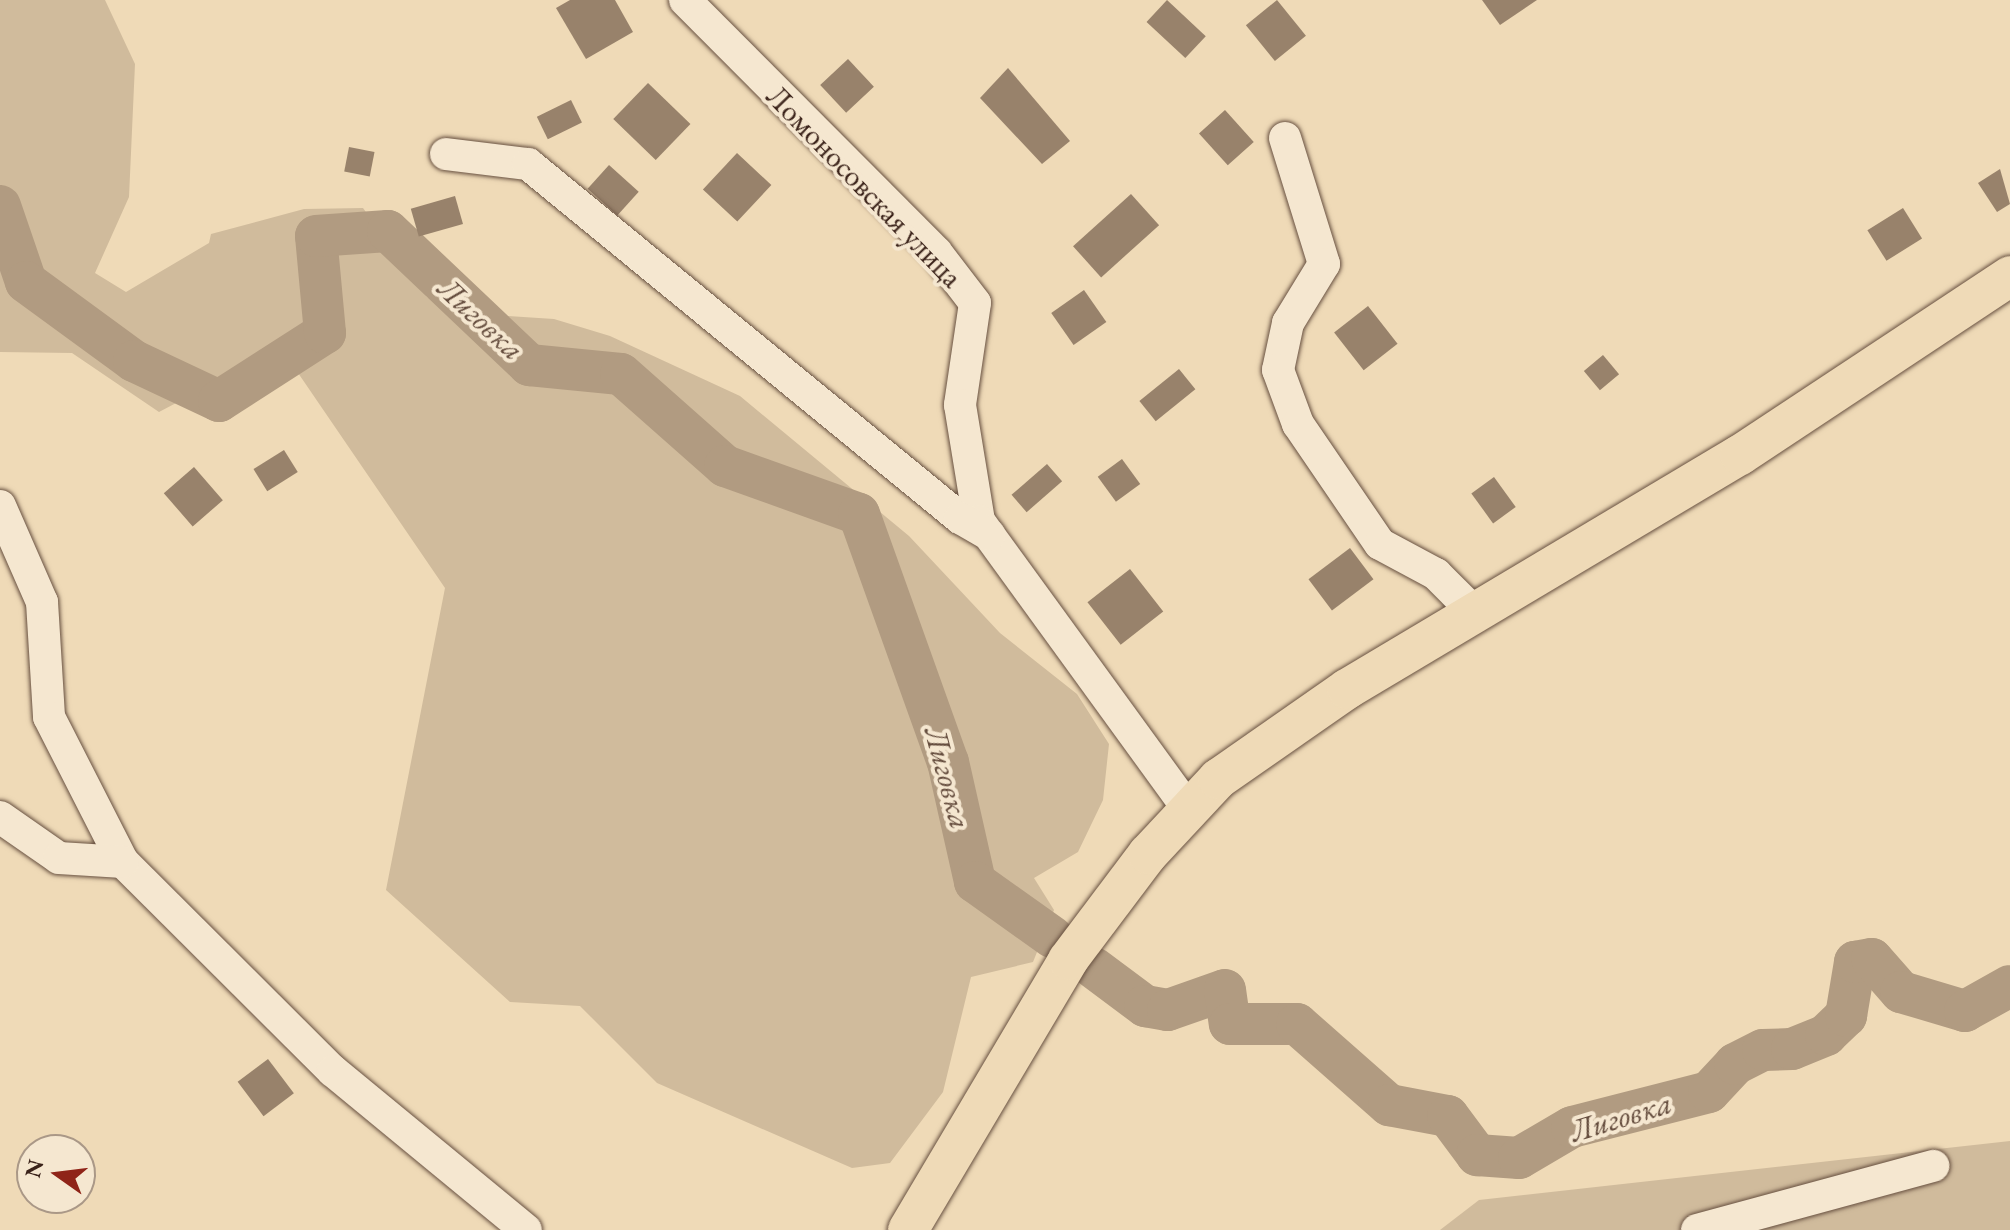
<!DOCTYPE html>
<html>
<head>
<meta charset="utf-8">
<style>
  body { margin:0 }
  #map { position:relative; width:2010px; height:1230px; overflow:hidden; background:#efdab7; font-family:"EB Garamond",serif }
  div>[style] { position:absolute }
  .green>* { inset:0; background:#d0bb9c }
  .river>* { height:42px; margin:-21px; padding:0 21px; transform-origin:21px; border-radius:21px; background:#b19b81 }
  .building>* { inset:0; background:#98826b; transform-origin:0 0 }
  .roads { filter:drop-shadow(0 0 2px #675040) drop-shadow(0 0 2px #675040) }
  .minor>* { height:32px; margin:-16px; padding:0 16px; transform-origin:16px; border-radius:16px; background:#f5e7d0 }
  .major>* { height:40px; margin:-20px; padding:0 20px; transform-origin:20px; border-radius:20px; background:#efdab7 }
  span { translate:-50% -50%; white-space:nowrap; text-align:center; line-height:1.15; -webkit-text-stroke:8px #f5e7d0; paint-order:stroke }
  .street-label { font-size:30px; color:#3a2219 }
  .water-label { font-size:32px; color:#644c3d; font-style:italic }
  .north { position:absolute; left:16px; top:1134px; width:80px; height:80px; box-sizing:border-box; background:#f5e7d0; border:2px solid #aa9887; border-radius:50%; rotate:284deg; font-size:22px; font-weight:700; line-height:32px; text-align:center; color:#3a2219 }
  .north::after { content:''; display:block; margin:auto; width:28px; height:36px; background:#8f2418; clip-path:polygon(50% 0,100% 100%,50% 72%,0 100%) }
</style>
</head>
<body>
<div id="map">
  <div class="green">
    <div style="clip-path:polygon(0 0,105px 0,135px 64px,129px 197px,95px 273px,126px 292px,209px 243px,211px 234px,304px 209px,363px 208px,427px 297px,459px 313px,554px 319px,610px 336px,740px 396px,909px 536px,1000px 633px,1077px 694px,1109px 744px,1103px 800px,1078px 852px,1034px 878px,1054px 910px,1033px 962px,971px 977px,943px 1092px,890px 1163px,852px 1168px,657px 1083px,580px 1006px,510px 1002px,386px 890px,445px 588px,281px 348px,159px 412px,72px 353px,0 352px)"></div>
    <div style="clip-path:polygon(2010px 1141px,2010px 1230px,1440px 1230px,1479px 1200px)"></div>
  </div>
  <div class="river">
    <div style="left:0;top:206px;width:80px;rotate:71.1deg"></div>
    <div style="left:26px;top:282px;width:134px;rotate:36.2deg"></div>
    <div style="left:134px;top:361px;width:94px;rotate:25.2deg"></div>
    <div style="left:219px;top:401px;width:126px;rotate:-32.7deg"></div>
    <div style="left:325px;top:333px;width:97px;rotate:-95.3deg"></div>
    <div style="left:316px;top:236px;width:72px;rotate:-4deg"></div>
    <div style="left:388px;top:231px;width:195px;rotate:43.5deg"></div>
    <div style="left:529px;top:365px;width:92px;rotate:5.6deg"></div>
    <div style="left:621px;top:374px;width:139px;rotate:41.5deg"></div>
    <div style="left:725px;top:466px;width:142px;rotate:19.7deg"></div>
    <div style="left:859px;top:514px;width:263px;rotate:70.3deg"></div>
    <div style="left:948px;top:762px;width:123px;rotate:77.3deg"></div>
    <div style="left:975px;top:882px;width:95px;rotate:35.5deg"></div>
    <div style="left:1094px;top:968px;width:64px;rotate:36.7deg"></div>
    <div style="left:1145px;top:1006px;width:23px;rotate:10deg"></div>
    <div style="left:1168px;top:1010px;width:60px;rotate:-19.3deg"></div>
    <div style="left:1225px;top:990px;width:34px;rotate:82deg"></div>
    <div style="left:1230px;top:1024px;width:67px"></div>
    <div style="left:1297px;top:1024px;width:123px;rotate:41.4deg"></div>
    <div style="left:1389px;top:1105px;width:60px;rotate:10.6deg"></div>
    <div style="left:1448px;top:1116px;width:49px;rotate:53.4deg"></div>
    <div style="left:1477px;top:1155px;width:42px;rotate:4.1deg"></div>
    <div style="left:1519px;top:1158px;width:61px;rotate:-30.3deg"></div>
    <div style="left:1572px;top:1127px;width:141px;rotate:-14.3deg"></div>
    <div style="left:1709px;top:1092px;width:38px;rotate:-47deg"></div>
    <div style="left:1735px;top:1064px;width:31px;rotate:-27deg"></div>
    <div style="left:1763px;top:1050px;width:29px;rotate:-2deg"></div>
    <div style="left:1792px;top:1049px;width:37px;rotate:-22deg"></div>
    <div style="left:1826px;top:1035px;width:28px;rotate:-44deg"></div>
    <div style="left:1846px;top:1016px;width:55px;rotate:-80.5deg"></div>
    <div style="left:1855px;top:962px;width:17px;rotate:-10deg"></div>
    <div style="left:1872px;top:959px;width:44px;rotate:48.7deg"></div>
    <div style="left:1901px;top:992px;width:67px;rotate:16.5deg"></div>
    <div style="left:1965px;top:1011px;width:51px;rotate:-29.1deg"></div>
  </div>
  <div class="building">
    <div style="clip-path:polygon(570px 0,615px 0,633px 32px,586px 59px,556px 8px)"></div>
    <div style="left:1167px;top:0;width:53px;height:30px;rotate:43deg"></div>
    <div style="left:1277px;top:0;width:46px;height:40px;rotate:51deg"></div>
    <div style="clip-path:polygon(1482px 0,1537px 0,1500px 25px)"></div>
    <div style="left:848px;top:59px;width:38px;height:38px;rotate:47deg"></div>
    <div style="clip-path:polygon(1008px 68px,1070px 141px,1042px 164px,980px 98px)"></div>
    <div style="left:648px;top:83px;width:59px;height:50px;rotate:44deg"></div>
    <div style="left:571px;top:100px;width:25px;height:38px;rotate:64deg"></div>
    <div style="left:1225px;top:110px;width:43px;height:35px;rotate:48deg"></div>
    <div style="left:349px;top:147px;width:26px;height:25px;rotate:11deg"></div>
    <div style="left:737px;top:153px;width:47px;height:50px;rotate:43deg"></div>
    <div style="left:609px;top:165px;width:40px;height:32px;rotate:42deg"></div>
    <div style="clip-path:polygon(2000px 169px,2010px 204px,1997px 212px,1978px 183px)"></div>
    <div style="left:1131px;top:194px;width:42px;height:78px;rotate:48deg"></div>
    <div style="left:455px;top:196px;width:29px;height:46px;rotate:74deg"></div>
    <div style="left:1903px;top:208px;width:36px;height:42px;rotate:58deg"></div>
    <div style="left:1084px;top:290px;width:39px;height:40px;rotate:55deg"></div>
    <div style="left:1368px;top:306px;width:48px;height:43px;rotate:52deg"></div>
    <div style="left:1603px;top:355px;width:25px;height:25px;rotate:50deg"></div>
    <div style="left:1179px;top:369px;width:26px;height:51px;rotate:51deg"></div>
    <div style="left:284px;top:450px;width:26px;height:36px;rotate:58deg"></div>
    <div style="left:1122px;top:459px;width:31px;height:30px;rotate:54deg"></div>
    <div style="left:1047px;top:464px;width:23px;height:47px;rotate:49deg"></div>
    <div style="left:194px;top:467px;width:44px;height:40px;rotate:49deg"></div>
    <div style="left:1494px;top:477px;width:37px;height:28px;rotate:54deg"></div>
    <div style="left:1350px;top:548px;width:39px;height:52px;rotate:53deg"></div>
    <div style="left:1130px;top:569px;width:54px;height:54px;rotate:52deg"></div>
    <div style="left:268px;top:1059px;width:43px;height:38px;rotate:53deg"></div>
  </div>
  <div class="roads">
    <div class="minor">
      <div style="left:685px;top:0;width:356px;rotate:45.1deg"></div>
      <div style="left:936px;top:252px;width:64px;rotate:52.6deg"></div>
      <div style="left:975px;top:303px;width:103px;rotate:98.4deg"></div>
      <div style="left:960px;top:405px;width:118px;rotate:80.7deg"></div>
      <div style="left:979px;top:521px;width:357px;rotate:54deg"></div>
      <div style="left:1285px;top:138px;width:132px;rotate:72.8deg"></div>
      <div style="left:1324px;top:264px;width:69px;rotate:121.4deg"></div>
      <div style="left:1288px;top:323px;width:48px;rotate:102deg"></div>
      <div style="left:1278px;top:370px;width:58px;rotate:69.7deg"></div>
      <div style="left:1298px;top:424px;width:145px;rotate:55.7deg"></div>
      <div style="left:1380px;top:544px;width:64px;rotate:28.2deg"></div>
      <div style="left:1436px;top:574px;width:51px;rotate:45deg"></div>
      <div style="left:446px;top:154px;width:83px;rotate:7deg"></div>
      <div style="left:528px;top:164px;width:559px;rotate:39.33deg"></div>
      <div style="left:960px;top:518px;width:34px;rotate:30deg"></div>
      <div style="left:0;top:506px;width:105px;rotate:66.4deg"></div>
      <div style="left:42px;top:602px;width:115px;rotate:86.5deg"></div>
      <div style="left:49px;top:717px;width:163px;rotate:63deg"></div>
      <div style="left:123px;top:862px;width:296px;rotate:44.9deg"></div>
      <div style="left:333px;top:1071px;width:250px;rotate:39.5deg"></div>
      <div style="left:0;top:817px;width:72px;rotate:34.8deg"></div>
      <div style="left:59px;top:858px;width:64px;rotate:3.6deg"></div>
      <div style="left:1697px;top:1230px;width:245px;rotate:-15.2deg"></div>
    </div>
    <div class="major">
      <div style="left:908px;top:1230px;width:314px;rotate:-59.3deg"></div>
      <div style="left:1068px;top:960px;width:133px;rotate:-53deg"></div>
      <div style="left:1148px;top:854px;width:103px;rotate:-47deg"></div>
      <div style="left:1218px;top:779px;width:157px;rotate:-34.9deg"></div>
      <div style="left:1347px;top:689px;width:457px;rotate:-30.8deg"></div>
      <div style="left:1740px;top:455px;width:324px;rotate:-33.5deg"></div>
    </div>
  </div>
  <div class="street-label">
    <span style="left:864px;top:187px;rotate:46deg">Ломоносовская улица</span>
  </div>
  <div class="water-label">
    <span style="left:481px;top:319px;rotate:43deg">Лиговка</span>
    <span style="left:948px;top:778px;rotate:75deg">Лиговка</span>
    <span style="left:1621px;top:1117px;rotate:-17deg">Лиговка</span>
  </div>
  <div class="north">N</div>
</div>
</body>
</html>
